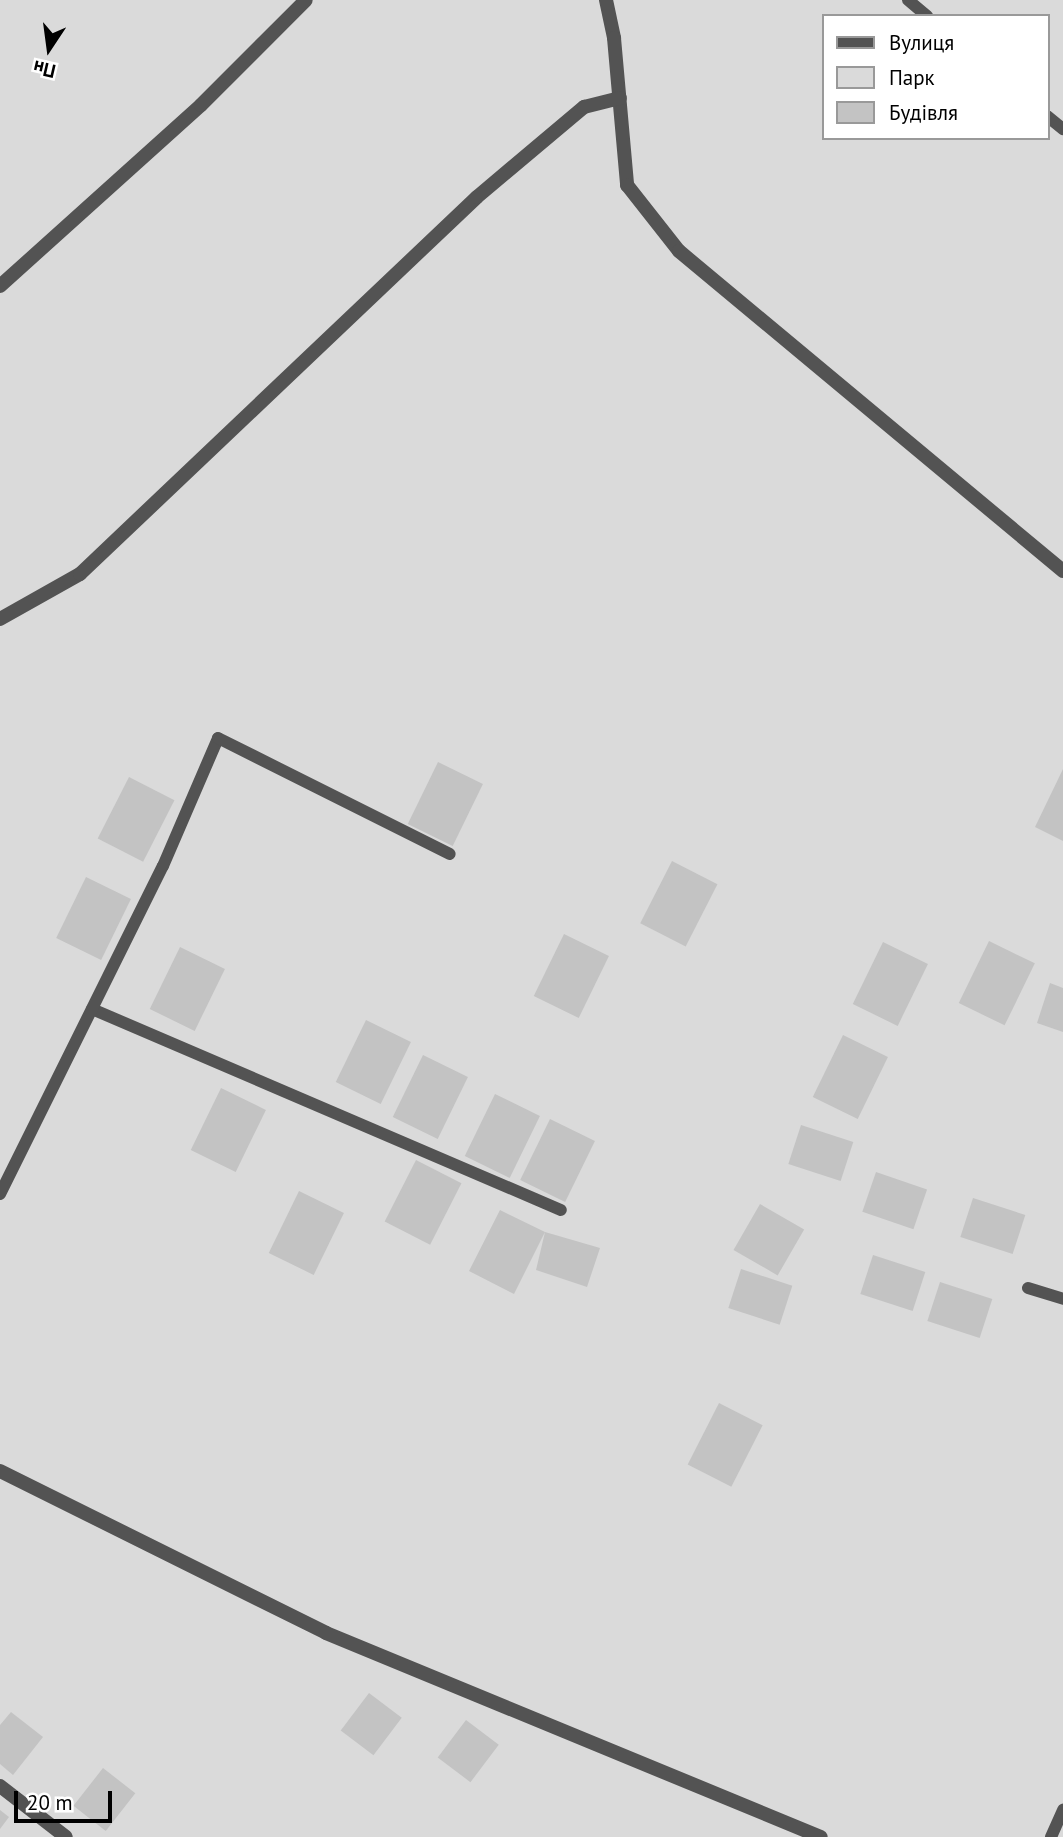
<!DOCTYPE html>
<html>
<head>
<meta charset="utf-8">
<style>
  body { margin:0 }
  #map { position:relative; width:1063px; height:1837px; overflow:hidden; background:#fff; font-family:"PT Sans",sans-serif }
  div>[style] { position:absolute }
  .green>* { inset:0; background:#dadada }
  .building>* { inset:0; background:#c3c3c3; transform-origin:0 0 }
  .lane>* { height:12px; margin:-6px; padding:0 6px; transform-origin:6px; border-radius:6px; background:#535353 }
  .street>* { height:14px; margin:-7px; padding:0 7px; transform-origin:7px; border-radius:7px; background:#535353 }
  span { translate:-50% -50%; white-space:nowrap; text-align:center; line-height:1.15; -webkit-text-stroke:7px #fff; paint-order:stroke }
  .legend { position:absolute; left:822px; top:14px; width:228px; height:126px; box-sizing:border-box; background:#fff; border:2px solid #999; margin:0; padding:9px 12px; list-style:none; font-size:21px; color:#000 }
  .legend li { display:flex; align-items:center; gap:14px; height:35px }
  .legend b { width:35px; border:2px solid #999 }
  .north { position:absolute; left:14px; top:14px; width:70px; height:70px; -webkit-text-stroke:5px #fff; paint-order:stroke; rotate:193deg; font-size:19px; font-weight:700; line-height:28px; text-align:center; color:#000 }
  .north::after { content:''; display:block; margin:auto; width:24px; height:32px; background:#000; clip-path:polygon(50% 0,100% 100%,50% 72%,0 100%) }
  .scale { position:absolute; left:14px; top:1791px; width:98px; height:32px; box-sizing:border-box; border:4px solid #000; border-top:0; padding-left:9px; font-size:21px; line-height:24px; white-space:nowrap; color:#000; -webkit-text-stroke:5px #fff; paint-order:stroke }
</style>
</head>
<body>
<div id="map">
  <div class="green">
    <div style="clip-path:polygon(evenodd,0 0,1063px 0,1063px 1837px,0 1837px,0 0,823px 16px,1047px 16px,1047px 138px,823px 138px,823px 16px)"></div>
  </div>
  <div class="building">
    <div style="left:438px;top:762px;width:50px;height:69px;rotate:26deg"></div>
    <div style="clip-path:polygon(1063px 769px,1063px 841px,1035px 827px)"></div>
    <div style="left:129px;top:777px;width:51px;height:69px;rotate:27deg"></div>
    <div style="left:672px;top:861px;width:51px;height:70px;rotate:27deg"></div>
    <div style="left:86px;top:877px;width:50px;height:68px;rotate:26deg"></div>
    <div style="left:564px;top:934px;width:50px;height:69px;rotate:26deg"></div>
    <div style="left:989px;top:941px;width:51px;height:69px;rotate:26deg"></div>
    <div style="left:883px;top:942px;width:50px;height:69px;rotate:26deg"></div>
    <div style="left:180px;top:947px;width:50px;height:69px;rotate:26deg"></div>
    <div style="clip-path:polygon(1050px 983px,1063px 988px,1063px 1032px,1037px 1023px)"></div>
    <div style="left:366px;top:1020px;width:50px;height:69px;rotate:26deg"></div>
    <div style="left:843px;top:1035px;width:50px;height:69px;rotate:26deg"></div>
    <div style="left:423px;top:1055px;width:50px;height:69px;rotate:26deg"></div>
    <div style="left:221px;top:1088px;width:50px;height:69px;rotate:26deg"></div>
    <div style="left:495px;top:1094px;width:50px;height:69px;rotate:26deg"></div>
    <div style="left:550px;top:1119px;width:50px;height:68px;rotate:26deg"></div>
    <div style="left:801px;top:1125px;width:55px;height:41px;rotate:18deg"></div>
    <div style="left:416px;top:1160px;width:51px;height:69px;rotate:27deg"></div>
    <div style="left:876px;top:1172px;width:54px;height:42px;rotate:19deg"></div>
    <div style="left:299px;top:1191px;width:50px;height:69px;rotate:26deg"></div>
    <div style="left:973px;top:1198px;width:55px;height:41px;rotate:18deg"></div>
    <div style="left:760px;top:1204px;width:51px;height:53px;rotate:30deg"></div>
    <div style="clip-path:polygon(500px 1210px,545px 1232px,600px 1248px,587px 1287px,536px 1270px,545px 1232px,514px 1294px,469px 1271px)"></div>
    <div style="left:873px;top:1255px;width:55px;height:41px;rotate:18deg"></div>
    <div style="left:741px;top:1269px;width:54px;height:41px;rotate:18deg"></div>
    <div style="left:940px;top:1282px;width:55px;height:41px;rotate:18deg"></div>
    <div style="left:719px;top:1403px;width:49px;height:69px;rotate:27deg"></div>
    <div style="left:369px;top:1693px;width:41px;height:47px;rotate:37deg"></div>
    <div style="clip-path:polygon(11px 1712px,43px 1737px,13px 1775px,0 1764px,0 1725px)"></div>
    <div style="left:466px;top:1720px;width:41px;height:47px;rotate:37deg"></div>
    <div style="left:103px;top:1768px;width:41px;height:48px;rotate:38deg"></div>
    <div style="clip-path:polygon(0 1810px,9px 1817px,0 1829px)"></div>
  </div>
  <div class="lane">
    <div style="left:908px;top:0;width:25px;rotate:40deg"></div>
    <div style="left:1047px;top:116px;width:21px;rotate:39deg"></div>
    <div style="left:92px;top:1009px;width:510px;rotate:23.2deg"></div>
    <div style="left:0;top:1194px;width:366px;rotate:-63.6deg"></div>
    <div style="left:163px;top:866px;width:139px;rotate:-66.7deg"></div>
    <div style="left:218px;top:738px;width:259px;rotate:26.6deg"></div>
    <div style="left:1028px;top:1288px;width:37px;rotate:17deg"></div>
    <div style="left:1051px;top:1837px;width:30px;rotate:-66deg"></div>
  </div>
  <div class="street">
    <div style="left:606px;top:0;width:39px;rotate:78deg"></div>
    <div style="left:614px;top:38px;width:148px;rotate:84.9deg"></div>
    <div style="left:627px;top:185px;width:84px;rotate:51.8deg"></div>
    <div style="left:679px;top:251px;width:500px;rotate:39.8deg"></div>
    <div style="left:0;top:286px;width:270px;rotate:-42deg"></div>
    <div style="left:201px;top:105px;width:148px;rotate:-45deg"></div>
    <div style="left:0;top:619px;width:92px;rotate:-29.4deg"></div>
    <div style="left:80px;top:574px;width:547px;rotate:-43.52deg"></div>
    <div style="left:477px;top:197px;width:140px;rotate:-40.1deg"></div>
    <div style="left:584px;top:107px;width:37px;rotate:-14deg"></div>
    <div style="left:0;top:1471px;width:364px;rotate:26.4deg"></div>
    <div style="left:326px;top:1633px;width:535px;rotate:22.4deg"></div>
    <div style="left:0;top:1786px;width:83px;rotate:37.7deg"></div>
  </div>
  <ul class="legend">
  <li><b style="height:9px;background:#535353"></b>Вулиця</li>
  <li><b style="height:19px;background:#dadada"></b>Парк</li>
  <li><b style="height:19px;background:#c3c3c3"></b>Будівля</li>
  </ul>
  <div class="north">Пн</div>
  <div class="scale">20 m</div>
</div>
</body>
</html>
